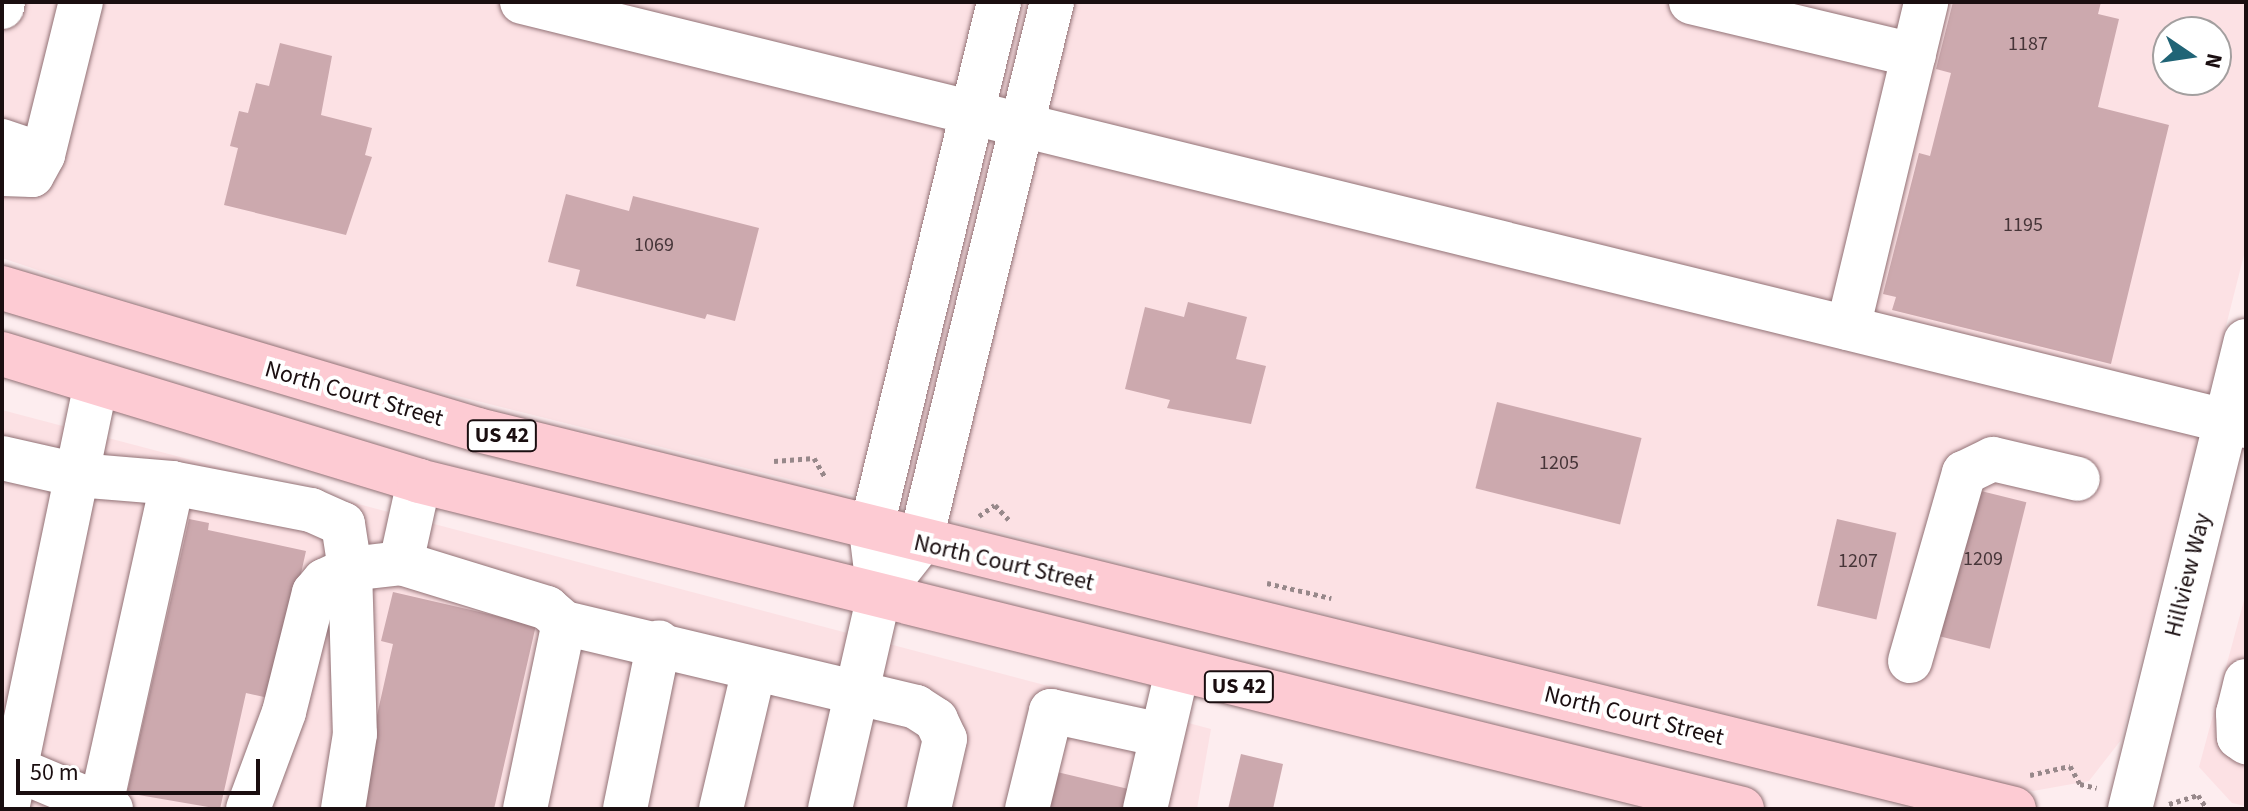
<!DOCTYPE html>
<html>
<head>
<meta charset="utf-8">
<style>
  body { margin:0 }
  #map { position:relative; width:2248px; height:811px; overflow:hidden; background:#fdedef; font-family:"Source Sans 3",sans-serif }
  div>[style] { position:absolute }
  .built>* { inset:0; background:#fce1e4 }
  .building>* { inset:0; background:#cca9ae; transform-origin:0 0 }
  .path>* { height:5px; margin-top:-2.5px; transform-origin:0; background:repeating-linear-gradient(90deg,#97888a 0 4px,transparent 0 8px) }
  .roads { filter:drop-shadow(0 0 2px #927276) drop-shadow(0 0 2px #927276) }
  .minor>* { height:44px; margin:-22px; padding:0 22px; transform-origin:22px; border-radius:22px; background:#fff }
  .major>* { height:44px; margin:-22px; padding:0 22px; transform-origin:22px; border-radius:22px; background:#fdcbd3 }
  span { translate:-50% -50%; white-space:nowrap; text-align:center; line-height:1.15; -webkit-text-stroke:8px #fff; paint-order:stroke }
  .number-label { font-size:20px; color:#463538 }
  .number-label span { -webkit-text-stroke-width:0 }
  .shield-label span { padding:2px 6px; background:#fff; border:2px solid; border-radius:6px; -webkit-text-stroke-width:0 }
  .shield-label { font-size:22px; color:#1a0e10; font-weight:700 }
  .street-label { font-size:24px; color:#1a0e10 }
  .frame { position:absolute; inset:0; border:4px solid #1a0e10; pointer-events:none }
  .north { position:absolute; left:2152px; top:16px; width:80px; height:80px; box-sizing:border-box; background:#fff; border:2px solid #a39f9f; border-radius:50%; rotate:103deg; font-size:22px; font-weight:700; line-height:32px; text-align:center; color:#1a0e10 }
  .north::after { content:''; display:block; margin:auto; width:28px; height:36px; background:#206476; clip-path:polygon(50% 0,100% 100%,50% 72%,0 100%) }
  .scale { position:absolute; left:16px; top:759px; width:244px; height:36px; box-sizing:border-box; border:4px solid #1a0e10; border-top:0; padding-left:10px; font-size:24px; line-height:28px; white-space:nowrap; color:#1a0e10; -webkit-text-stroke:6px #fff; paint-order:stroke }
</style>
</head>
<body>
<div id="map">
  <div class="built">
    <div style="clip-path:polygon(evenodd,2px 2px,2246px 2px,2246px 247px,2121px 740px,2089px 781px,2033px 791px,282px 352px,2px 258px,2px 2px,2168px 32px,2216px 32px,2216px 80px,2168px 80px,2168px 32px)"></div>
    <div style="clip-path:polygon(2px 410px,1211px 729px,1197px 809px,2px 809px)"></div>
    <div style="clip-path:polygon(2246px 593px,2246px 806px,2232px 803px,2199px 767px)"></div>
  </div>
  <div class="building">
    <div style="clip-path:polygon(1953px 2px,2101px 2px,2098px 14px,2119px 19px,2098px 107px,2169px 125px,2111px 364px,1892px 310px,1896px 297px,1883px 294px,1919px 153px,1930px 156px,1951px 73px,1936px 69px)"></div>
    <div style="clip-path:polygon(280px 43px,332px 56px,321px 115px,372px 128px,365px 155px,372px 157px,346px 235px,224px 205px,238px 148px,230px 146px,239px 111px,248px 113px,256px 83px,269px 86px)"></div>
    <div style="clip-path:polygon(566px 194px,629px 211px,633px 196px,759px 228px,735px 321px,707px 314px,705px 319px,576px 286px,580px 270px,548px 262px)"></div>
    <div style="clip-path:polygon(1188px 302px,1247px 317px,1236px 359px,1266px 366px,1251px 424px,1167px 408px,1170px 400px,1125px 389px,1145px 307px,1184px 317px)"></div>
    <div style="left:1497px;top:402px;width:149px;height:89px;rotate:14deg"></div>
    <div style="left:1973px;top:489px;width:55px;height:151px;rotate:14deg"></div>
    <div style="clip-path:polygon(189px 519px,209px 523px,208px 530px,306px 551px,273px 699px,246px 693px,220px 809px,127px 793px)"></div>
    <div style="left:1837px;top:519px;width:61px;height:89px;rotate:13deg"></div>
    <div style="clip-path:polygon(393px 592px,536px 625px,494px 809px,356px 809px,393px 644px,381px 641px)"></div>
    <div style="clip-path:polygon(1241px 754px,1283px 764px,1273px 809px,1228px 809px)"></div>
    <div style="clip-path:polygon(1057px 772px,1141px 792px,1137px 809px,1048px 809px)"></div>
  </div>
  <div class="path">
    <div style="left:774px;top:461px;width:40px;rotate:-4.3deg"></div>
    <div style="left:814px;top:458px;width:22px;rotate:60deg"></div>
    <div style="left:979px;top:516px;width:19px;rotate:-35deg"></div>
    <div style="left:995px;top:505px;width:23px;rotate:47deg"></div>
    <div style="left:1267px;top:583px;width:66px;rotate:13.2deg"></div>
    <div style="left:2030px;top:775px;width:41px;rotate:-12.7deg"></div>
    <div style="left:2070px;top:766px;width:21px;rotate:61deg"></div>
    <div style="left:2080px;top:784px;width:17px;rotate:13deg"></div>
    <div style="left:2169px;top:804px;width:30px;rotate:-17deg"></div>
    <div style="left:2198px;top:795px;width:17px;rotate:57deg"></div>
  </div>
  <div class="roads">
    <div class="minor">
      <div style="left:522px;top:2px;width:1775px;rotate:13.82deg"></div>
      <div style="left:1691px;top:2px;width:229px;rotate:13.4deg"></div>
      <div style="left:2px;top:7px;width:5px;rotate:-79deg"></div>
      <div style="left:2px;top:141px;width:43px;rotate:18.9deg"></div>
      <div style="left:2px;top:174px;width:30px;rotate:2deg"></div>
      <div style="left:32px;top:175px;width:23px;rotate:-61deg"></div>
      <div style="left:43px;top:155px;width:158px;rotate:-76.1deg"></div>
      <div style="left:1848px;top:328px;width:335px;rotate:-76.5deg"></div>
      <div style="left:2px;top:458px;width:77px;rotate:12.8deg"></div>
      <div style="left:77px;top:475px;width:95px;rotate:4.8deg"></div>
      <div style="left:172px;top:483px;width:142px;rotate:11deg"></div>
      <div style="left:311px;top:510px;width:35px;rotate:24deg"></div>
      <div style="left:343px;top:524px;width:46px;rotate:81.2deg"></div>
      <div style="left:350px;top:569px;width:165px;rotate:88.3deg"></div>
      <div style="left:355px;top:734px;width:76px;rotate:99.1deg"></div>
      <div style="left:401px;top:563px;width:84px;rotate:-77.6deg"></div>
      <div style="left:879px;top:595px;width:66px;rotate:-51.7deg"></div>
      <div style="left:920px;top:543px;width:557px;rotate:-76.29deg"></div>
      <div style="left:1910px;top:661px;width:196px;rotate:-74deg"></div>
      <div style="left:1964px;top:473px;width:32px;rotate:-26deg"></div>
      <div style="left:1993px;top:459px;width:87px;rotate:13.2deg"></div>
      <div style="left:2246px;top:681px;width:33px;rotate:104deg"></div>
      <div style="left:2238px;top:713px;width:24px;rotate:88deg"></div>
      <div style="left:2239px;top:737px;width:9px;rotate:36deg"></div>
      <div style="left:16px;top:769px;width:103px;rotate:22.8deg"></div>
      <div style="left:7px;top:809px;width:432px;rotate:-78.2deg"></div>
      <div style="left:100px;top:809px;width:334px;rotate:-77.5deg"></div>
      <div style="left:248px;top:809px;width:103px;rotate:-69.6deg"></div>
      <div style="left:284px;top:712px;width:123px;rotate:-75.9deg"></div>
      <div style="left:314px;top:593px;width:16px;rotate:-50deg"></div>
      <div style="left:324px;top:581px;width:29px;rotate:-25deg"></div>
      <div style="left:350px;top:569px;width:51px;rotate:-6.7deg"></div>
      <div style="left:401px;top:563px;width:153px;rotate:17.1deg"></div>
      <div style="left:547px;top:608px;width:23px;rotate:41deg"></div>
      <div style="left:564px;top:623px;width:362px;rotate:13.4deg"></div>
      <div style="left:916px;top:707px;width:24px;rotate:33deg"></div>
      <div style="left:936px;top:720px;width:21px;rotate:65deg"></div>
      <div style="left:945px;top:739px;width:72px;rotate:102.9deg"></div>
      <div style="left:525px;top:809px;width:190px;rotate:-78.2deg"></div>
      <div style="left:625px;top:809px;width:170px;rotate:-78.5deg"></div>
      <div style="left:721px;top:809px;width:144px;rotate:-76.7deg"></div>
      <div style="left:830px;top:809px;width:220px;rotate:-77.1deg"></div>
      <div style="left:879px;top:595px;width:65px;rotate:-97deg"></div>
      <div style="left:871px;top:530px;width:543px;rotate:-76.37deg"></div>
      <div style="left:1027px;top:809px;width:101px;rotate:-76.2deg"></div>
      <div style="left:1051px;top:711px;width:113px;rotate:12.3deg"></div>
      <div style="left:1145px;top:809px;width:141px;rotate:-76.9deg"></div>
      <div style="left:2130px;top:809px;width:482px;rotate:-76.1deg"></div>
    </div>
    <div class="major">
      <div style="left:2px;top:288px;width:497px;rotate:16.6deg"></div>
      <div style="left:478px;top:430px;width:1582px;rotate:13.86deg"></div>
      <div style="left:2px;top:354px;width:436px;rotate:16.9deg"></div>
      <div style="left:419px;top:481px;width:1363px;rotate:13.92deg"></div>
    </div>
  </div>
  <div class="number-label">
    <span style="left:2028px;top:44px">1187</span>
    <span style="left:2023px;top:225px">1195</span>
    <span style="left:654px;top:245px">1069</span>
    <span style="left:1559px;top:463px">1205</span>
    <span style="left:1983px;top:559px">1209</span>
    <span style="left:1858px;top:561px">1207</span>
  </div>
  <div class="shield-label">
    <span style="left:502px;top:436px">US 42</span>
    <span style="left:1239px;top:687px">US 42</span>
  </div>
  <div class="street-label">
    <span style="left:354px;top:394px;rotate:16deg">North Court Street</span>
    <span style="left:1004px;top:563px;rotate:13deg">North Court Street</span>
    <span style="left:2188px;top:575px;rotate:-76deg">Hillview Way</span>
    <span style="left:1634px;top:716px;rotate:14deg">North Court Street</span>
  </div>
  <div class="frame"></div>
  <div class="north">N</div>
  <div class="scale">50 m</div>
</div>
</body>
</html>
